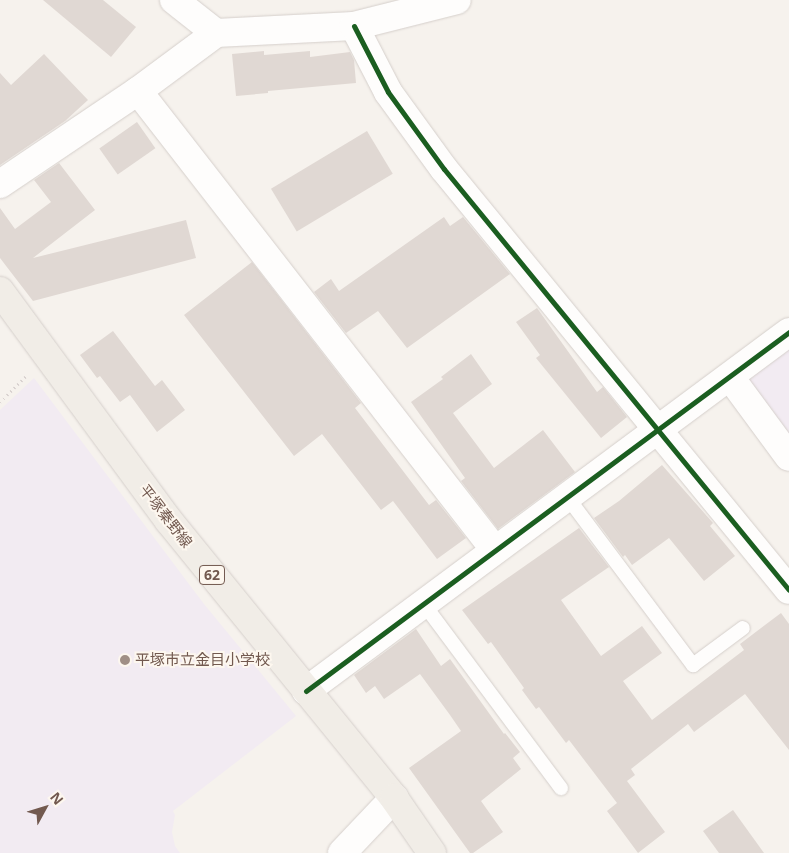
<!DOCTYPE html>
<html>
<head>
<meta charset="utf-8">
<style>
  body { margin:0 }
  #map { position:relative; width:789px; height:853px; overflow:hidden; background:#f6f2ed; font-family:"Open Sans","Noto Sans JP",sans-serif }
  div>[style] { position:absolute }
  .education>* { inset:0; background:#f2ebf2 }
  .building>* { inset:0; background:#e0d8d3; transform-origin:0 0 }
  .path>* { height:3px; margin-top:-1.5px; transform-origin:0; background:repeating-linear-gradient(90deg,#d9d2d0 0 1px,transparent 0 5px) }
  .roads { filter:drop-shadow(0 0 1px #d5cfcb) drop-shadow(0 0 1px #d5cfcb) }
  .lane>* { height:14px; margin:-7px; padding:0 7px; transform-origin:7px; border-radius:7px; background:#fefdfc }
  .street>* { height:28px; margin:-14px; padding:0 14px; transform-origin:14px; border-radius:14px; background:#fefdfc }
  .primary>* { height:28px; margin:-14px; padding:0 14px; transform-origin:14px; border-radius:14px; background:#f1ede7 }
  .cycleway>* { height:5px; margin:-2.5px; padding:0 2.5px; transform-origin:2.5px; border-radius:2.5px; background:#1b5e20 }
  .dots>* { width:14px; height:14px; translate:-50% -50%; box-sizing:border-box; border:2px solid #fdf7ef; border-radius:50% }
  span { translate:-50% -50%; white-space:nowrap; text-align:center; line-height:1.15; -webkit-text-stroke:4px #fdf7ef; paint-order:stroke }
  .shield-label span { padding:1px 4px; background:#fdf7ef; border:1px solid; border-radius:4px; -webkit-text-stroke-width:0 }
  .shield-label { font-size:14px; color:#72594f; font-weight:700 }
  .street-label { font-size:15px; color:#72594f }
  .poi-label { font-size:15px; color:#72594f }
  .left { translate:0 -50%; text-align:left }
  .north { position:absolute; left:20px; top:783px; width:50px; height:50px; -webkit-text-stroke:4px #fdf7ef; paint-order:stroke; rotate:51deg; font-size:14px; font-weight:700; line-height:20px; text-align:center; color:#72594f }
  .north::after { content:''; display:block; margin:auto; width:18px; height:22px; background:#72594f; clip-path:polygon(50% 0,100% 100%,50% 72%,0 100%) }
</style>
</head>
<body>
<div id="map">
  <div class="education">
    <div style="clip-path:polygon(789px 347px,789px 443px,747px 389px,749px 377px)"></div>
    <div style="clip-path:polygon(34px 378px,204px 604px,296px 716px,173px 811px,175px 815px,172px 832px,175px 846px,180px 853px,0 853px,0 410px)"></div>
  </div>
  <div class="building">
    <div style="clip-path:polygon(43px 0,103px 0,136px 27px,111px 57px)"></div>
    <div style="clip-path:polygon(264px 51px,264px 55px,310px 51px,310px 57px,350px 52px,354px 60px,356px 83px,268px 91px,268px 93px,236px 96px,232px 54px)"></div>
    <div style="clip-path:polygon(44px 54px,88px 100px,65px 121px,0 165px,0 73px,11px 85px)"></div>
    <div style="left:137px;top:122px;width:32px;height:46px;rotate:55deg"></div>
    <div style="left:367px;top:131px;width:50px;height:112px;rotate:59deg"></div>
    <div style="clip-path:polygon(59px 163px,95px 210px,33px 258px,186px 220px,196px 258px,33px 301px,0 258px,0 208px,15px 229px,51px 202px,34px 180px)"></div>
    <div style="clip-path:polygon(444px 217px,450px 226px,463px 217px,510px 274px,407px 348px,378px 311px,346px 333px,314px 292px,331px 279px,339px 291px)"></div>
    <div style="clip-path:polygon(252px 262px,361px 403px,355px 408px,429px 505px,436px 500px,466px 538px,437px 559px,393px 501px,381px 510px,322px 434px,294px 456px,184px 315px)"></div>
    <div style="clip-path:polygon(537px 308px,597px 392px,603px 387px,627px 417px,601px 438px,536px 358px,540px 355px,516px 322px)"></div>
    <div style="clip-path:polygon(113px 331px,155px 386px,162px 380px,185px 410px,157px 432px,130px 395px,120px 402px,100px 376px,97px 378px,80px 355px)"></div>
    <div style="clip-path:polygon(471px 354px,492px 384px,453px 413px,494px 468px,543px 430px,575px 472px,498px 529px,461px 481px,465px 478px,411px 402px,443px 379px,441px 377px)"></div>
    <div style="clip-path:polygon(662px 465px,713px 523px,710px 526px,735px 556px,704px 581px,669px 538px,632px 565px,625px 555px,623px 557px,594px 518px,619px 501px)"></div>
    <div style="clip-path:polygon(579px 528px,609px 567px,561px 600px,601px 656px,642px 626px,662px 653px,623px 681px,652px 720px,744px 650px,740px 644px,781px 613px,789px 624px,789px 750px,745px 694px,694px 732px,688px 724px,631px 769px,635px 775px,627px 781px,665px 832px,638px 853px,607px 811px,617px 803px,569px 740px,566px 743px,539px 707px,536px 709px,522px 690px,524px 688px,491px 642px,488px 644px,462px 610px)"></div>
    <div style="clip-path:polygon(416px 629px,441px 666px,450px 659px,504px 734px,505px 733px,520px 752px,513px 758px,521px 769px,481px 801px,503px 832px,473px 853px,470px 853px,409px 768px,461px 731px,450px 715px,420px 674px,384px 699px,375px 686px,366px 693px,354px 675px)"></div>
    <div style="clip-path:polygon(733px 810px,764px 853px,719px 853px,703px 831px)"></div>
  </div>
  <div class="path">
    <div style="left:0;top:402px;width:40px;rotate:-45deg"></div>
  </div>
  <div class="roads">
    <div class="lane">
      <div style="left:568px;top:498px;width:209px;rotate:53.2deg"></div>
      <div style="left:693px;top:665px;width:62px;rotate:-36.5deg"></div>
      <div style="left:423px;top:603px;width:231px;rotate:53.3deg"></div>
    </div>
    <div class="street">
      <div style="left:174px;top:0;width:53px;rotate:38.2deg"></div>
      <div style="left:354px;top:26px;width:74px;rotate:62.7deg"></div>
      <div style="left:388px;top:92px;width:95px;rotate:54deg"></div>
      <div style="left:444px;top:169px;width:544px;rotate:50.67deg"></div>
      <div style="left:138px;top:91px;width:581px;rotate:52.13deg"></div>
      <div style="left:0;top:184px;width:166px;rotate:-34deg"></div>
      <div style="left:138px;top:91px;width:97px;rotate:-36.6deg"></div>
      <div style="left:216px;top:33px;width:138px;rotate:-2.9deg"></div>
      <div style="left:354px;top:26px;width:106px;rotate:-14.2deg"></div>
      <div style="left:730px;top:377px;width:99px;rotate:53.6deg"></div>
      <div style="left:306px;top:691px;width:602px;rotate:-36.62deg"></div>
      <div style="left:342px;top:853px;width:76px;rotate:-46.6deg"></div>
    </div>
    <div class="primary">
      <div style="left:0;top:291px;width:285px;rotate:53.7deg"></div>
      <div style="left:169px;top:521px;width:357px;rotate:50.9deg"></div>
      <div style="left:394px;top:798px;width:67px;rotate:55.4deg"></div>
    </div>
  </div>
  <div class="cycleway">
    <div style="left:354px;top:26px;width:74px;rotate:62.7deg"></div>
    <div style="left:388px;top:92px;width:95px;rotate:54deg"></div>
    <div style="left:444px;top:169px;width:544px;rotate:50.67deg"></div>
    <div style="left:306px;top:691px;width:602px;rotate:-36.62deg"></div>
  </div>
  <div class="dots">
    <div style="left:125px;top:660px;background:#a08f86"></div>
  </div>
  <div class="shield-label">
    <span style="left:212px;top:575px">62</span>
  </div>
  <div class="street-label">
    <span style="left:166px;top:516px;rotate:52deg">平塚秦野線</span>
  </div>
  <div class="poi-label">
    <span class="left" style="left:135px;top:660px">平塚市立金目小学校</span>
  </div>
  <div class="north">N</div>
</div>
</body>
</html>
